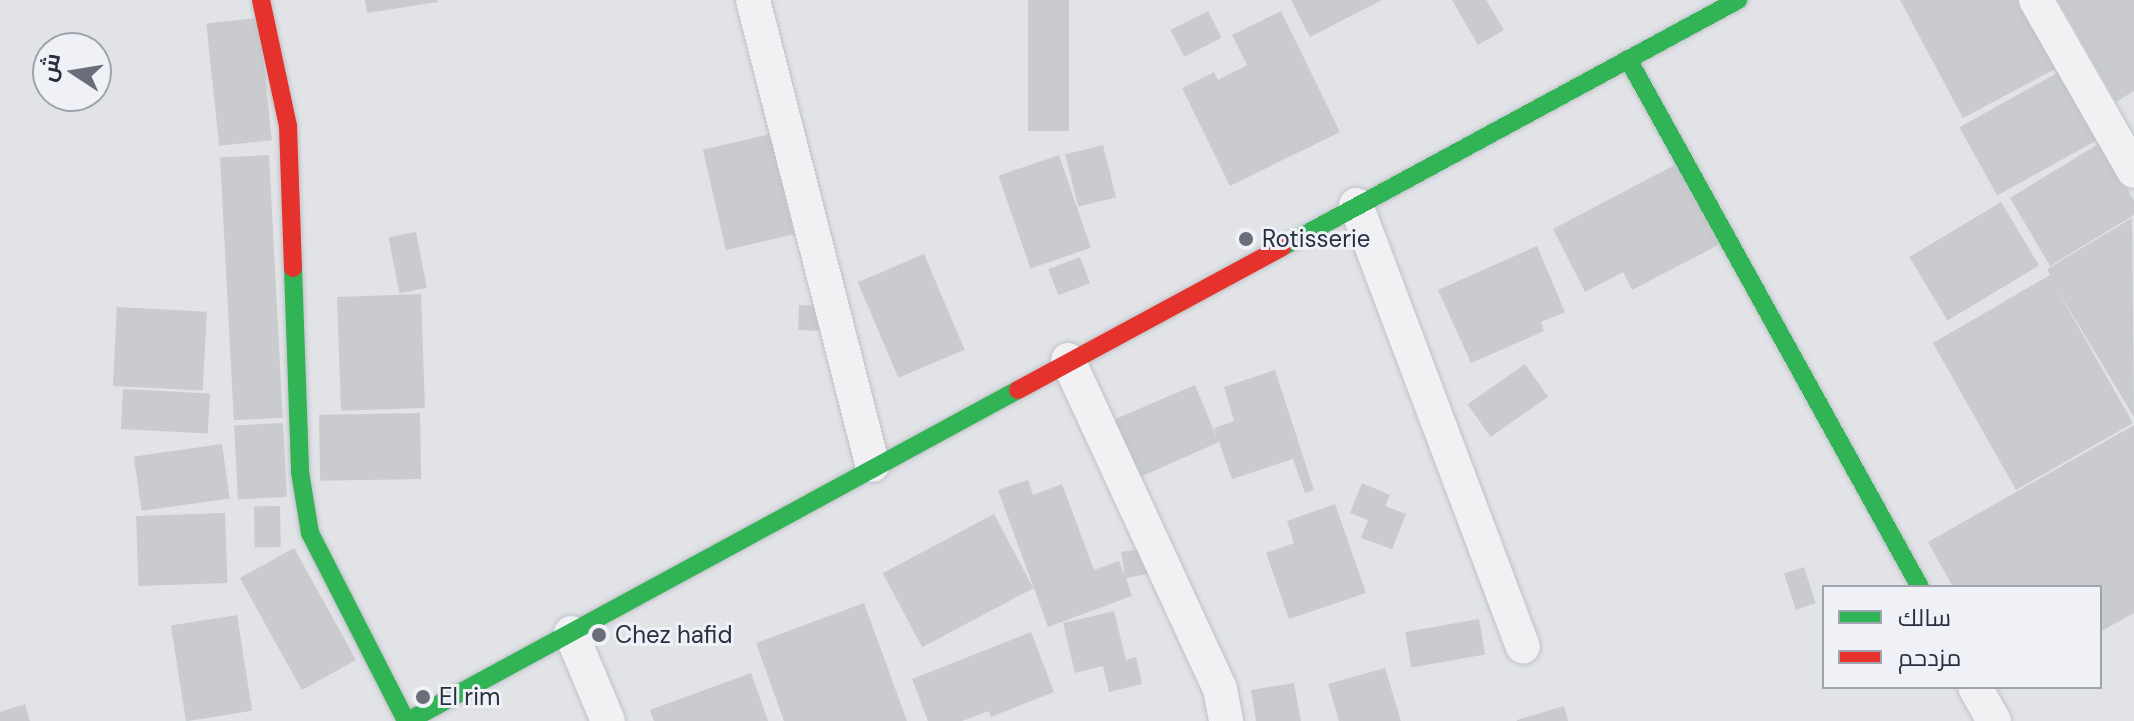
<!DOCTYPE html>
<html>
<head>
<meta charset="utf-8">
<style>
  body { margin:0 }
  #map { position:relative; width:2134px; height:721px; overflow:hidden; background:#e1e3e7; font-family:"DM Sans",Cairo,sans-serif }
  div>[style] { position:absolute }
  .building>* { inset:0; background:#c9cbcf; transform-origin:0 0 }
  .roads { filter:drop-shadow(0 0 2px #bfc1c5) drop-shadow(0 0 2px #bfc1c5) }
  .street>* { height:34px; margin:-17px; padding:0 17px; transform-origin:17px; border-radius:17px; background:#f1f1f3 }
  .fast>* { height:18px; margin:-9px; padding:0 9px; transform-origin:9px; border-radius:9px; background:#30b455 }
  .jam>* { height:18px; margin:-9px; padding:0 9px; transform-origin:9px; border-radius:9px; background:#e5322d }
  .dots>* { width:22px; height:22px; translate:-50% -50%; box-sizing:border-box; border:4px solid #eff1f6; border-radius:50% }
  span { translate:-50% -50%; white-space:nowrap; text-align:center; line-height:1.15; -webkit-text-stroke:6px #eff1f6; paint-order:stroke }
  .poi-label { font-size:24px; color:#282f40 }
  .left { translate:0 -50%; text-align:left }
  .legend { position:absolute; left:1822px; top:585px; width:280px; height:104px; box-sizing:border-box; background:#eff1f6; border:2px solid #9fa3ad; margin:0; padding:10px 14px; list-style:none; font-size:24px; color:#282f40 }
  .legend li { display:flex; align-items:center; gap:16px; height:40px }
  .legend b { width:40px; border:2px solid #9fa3ad }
  .north { position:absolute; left:32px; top:32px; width:80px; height:80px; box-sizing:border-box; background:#eff1f6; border:2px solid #9fa3ad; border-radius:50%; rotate:282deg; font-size:22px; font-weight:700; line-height:32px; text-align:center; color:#282f40 }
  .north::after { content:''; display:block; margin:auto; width:28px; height:36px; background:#696e7a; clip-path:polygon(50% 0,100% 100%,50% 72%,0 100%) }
</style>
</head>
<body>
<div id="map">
  <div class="building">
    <div style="clip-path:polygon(365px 0,437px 0,438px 2px,367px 13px)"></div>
    <div style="left:1028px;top:0;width:41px;height:131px"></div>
    <div style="clip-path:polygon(1291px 0,1382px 0,1310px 37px)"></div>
    <div style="clip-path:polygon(1452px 0,1486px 0,1504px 30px,1478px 45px)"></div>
    <div style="clip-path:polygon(1900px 0,2021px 0,2057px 68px,1963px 118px)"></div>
    <div style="clip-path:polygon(2058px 0,2134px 0,2134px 91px,2116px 102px)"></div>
    <div style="left:1208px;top:11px;width:30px;height:42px;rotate:63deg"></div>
    <div style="clip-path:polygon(1281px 11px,1340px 132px,1230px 186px,1182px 88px,1214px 72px,1218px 80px,1247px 65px,1232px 35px)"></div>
    <div style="left:259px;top:18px;width:123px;height:53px;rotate:84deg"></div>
    <div style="left:2059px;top:72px;width:78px;height:114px;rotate:61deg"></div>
    <div style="left:771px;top:134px;width:103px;height:70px;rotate:77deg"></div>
    <div style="clip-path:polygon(2100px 143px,2134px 200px,2134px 215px,2050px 266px,2010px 198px)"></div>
    <div style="left:1103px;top:145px;width:54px;height:39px;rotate:76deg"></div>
    <div style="left:269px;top:155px;width:263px;height:49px;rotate:87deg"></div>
    <div style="left:1059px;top:155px;width:98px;height:64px;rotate:71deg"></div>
    <div style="clip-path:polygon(1682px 161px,1724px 242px,1632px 290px,1623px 272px,1585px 292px,1553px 229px)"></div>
    <div style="left:2001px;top:202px;width:74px;height:107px;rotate:59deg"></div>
    <div style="clip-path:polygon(2132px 218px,2134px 417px,2055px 286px,2133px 423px,2016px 490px,1933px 343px,2050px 275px,2047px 269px)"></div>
    <div style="left:416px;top:232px;width:57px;height:28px;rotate:79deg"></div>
    <div style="clip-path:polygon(1537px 246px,1565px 312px,1541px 322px,1544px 331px,1471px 363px,1438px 290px)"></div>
    <div style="left:924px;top:254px;width:104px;height:72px;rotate:67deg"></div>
    <div style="left:1080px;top:257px;width:28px;height:34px;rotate:69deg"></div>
    <div style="left:421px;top:294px;width:114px;height:84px;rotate:88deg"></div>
    <div style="left:799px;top:305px;width:28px;height:25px;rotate:2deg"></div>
    <div style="left:117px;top:307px;width:90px;height:79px;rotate:3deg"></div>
    <div style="left:1525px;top:364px;width:40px;height:70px;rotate:55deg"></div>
    <div style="clip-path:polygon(1275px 370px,1314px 490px,1305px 493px,1293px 459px,1232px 479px,1219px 442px,1138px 478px,1113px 420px,1195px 385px,1217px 438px,1214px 428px,1234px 421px,1224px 387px)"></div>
    <div style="left:123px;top:389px;width:87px;height:40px;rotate:3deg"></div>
    <div style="left:420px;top:413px;width:66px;height:101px;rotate:89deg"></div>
    <div style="left:283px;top:423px;width:74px;height:49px;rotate:87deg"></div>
    <div style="clip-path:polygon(2134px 425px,2134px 613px,2100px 632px,2100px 587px,1953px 587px,1928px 542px)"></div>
    <div style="left:222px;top:444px;width:55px;height:89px;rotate:82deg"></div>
    <div style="clip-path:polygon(1028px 480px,1033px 495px,1062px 484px,1094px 570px,1119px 561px,1125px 576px,1121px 552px,1149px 548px,1154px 573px,1126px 578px,1132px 596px,1048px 627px,998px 490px)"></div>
    <div style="clip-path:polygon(1362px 483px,1390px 495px,1385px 506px,1406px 514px,1392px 549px,1361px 538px,1368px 520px,1350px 513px)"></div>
    <div style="clip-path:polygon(1335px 504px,1366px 593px,1289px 619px,1266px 553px,1294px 543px,1287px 521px)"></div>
    <div style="left:280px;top:506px;width:41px;height:26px;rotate:89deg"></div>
    <div style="left:225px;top:513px;width:70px;height:89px;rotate:88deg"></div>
    <div style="left:994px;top:514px;width:84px;height:126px;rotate:62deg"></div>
    <div style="left:294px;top:548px;width:128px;height:62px;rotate:61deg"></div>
    <div style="left:1804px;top:567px;width:38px;height:21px;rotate:72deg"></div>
    <div style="clip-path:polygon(864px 603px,907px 721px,784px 721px,756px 643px)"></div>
    <div style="clip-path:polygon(1114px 611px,1126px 660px,1136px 657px,1142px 684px,1109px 692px,1103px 666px,1075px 673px,1063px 623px)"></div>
    <div style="left:237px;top:615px;width:97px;height:67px;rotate:81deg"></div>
    <div style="left:1479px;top:619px;width:36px;height:75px;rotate:80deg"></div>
    <div style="clip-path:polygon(1031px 632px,1054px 692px,991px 717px,989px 711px,962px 721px,928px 721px,912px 679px)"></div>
    <div style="clip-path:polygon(1385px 668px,1401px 721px,1339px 721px,1328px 684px)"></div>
    <div style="clip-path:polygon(751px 673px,768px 721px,654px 721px,650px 710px)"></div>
    <div style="clip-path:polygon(1294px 683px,1301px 721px,1256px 721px,1251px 690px)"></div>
    <div style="clip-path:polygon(25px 704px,30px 721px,0 721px,0 712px)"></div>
    <div style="clip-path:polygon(1564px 706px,1568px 721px,1517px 721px,1517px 720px)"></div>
  </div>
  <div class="roads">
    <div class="street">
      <div style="left:753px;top:0;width:480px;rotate:75.6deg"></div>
      <div style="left:2036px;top:0;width:197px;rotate:60.2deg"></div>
      <div style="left:1356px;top:205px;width:472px;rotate:69.3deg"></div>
      <div style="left:1068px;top:360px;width:362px;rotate:65.2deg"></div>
      <div style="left:1220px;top:689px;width:33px;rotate:79deg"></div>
      <div style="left:571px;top:633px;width:95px;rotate:67.2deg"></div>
      <div style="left:1975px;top:687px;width:39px;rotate:61deg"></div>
    </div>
    <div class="fast">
      <div style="left:1628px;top:59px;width:603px;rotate:61.06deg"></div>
      <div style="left:1282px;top:247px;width:519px;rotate:-28.44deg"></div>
      <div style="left:293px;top:268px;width:204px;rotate:88deg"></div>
      <div style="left:300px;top:472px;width:62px;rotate:80.7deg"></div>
      <div style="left:310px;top:533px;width:211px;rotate:62.9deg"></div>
      <div style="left:408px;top:721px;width:694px;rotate:-28.49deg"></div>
    </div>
    <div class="jam">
      <div style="left:261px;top:0;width:129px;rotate:77.9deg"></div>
      <div style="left:288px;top:126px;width:142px;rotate:88deg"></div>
      <div style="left:1018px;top:390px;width:300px;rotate:-28.4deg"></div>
    </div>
  </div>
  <div class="dots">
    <div style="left:1246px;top:239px;background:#696e7a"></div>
    <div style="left:599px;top:635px;background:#696e7a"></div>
    <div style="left:423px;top:697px;background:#696e7a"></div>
  </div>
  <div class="poi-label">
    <span class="left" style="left:1262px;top:239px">Rotisserie</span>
    <span class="left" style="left:615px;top:635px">Chez hafid</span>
    <span class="left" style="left:439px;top:697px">El rim</span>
  </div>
  <ul class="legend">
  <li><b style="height:10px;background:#30b455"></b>سالك</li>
  <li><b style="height:10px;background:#e5322d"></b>مزدحم</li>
  </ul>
  <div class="north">ش</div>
</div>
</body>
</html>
